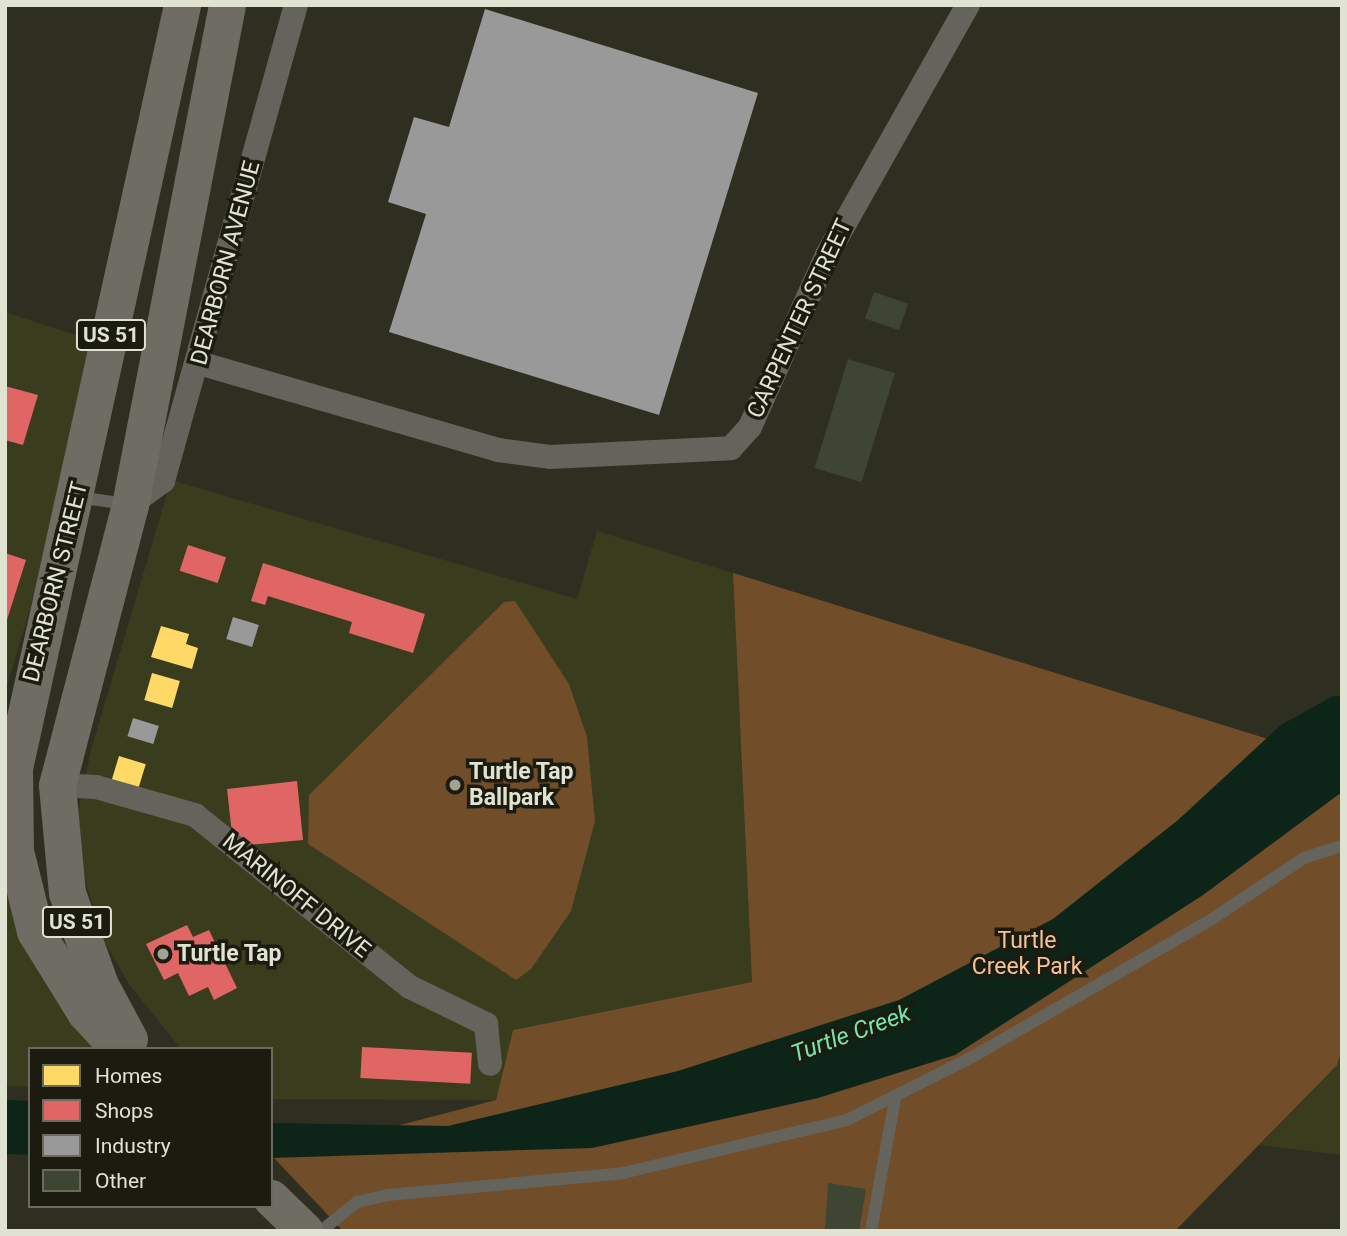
<!DOCTYPE html>
<html>
<head>
<meta charset="utf-8">
<style>
  body { margin:0 }
  #map { position:relative; width:1347px; height:1236px; overflow:hidden; background:#2e2f21; font-family:Roboto,sans-serif }
  div>[style] { position:absolute }
  .built>* { inset:0; background:#3a3c1e }
  .green>* { inset:0; background:#714d2a }
  .water>* { inset:0; background:#0d2518; transform-origin:0 0 }
  .homes>* { inset:0; background:#ffd966; transform-origin:0 0 }
  .shops>* { inset:0; background:#e06666; transform-origin:0 0 }
  .industry>* { inset:0; background:#999; transform-origin:0 0 }
  .building>* { inset:0; background:#3e4532; transform-origin:0 0 }
  .lane>* { height:12px; margin:-6px; padding:0 6px; transform-origin:6px; border-radius:6px; background:#64645d }
  .street>* { height:24px; margin:-12px; padding:0 12px; transform-origin:12px; border-radius:12px; background:#64645d }
  .primary>* { height:37px; margin:-18.5px; padding:0 18.5px; transform-origin:18.5px; border-radius:18.5px; background:#6e6c63 }
  .dots>* { width:19px; height:19px; translate:-50% -50%; box-sizing:border-box; border:4px solid #1b1b10; border-radius:50% }
  span { translate:-50% -50%; white-space:nowrap; text-align:center; line-height:1.15; -webkit-text-stroke:7px #1b1b10; paint-order:stroke }
  .shield-label span { padding:2px 5px; background:#1b1b10; border:2px solid; border-radius:5px; -webkit-text-stroke-width:0 }
  .shield-label { font-size:21px; color:#e0e2d2; font-weight:700 }
  .street-label { font-size:23px; color:#e0e2d2 }
  .poi-label { font-size:23px; color:#e0e2d2; font-weight:700 }
  .left { translate:0 -50%; text-align:left }
  .park-label { font-size:23px; color:#f5c397 }
  .water-label { font-size:24px; color:#75e6aa; font-style:italic }
  .frame { position:absolute; inset:0; border:7px solid #e0e2d2; pointer-events:none }
  .legend { position:absolute; left:28px; top:1047px; width:245px; height:161px; box-sizing:border-box; background:#1b1b10; border:2px solid #6a6b5e; margin:0; padding:9px 12px; list-style:none; font-size:21px; color:#e0e2d2 }
  .legend li { display:flex; align-items:center; gap:14px; height:35px }
  .legend b { width:35px; border:2px solid #6a6b5e }
</style>
</head>
<body>
<div id="map">
  <div class="built">
    <div style="clip-path:polygon(5px 312px,94px 341px,52px 534px,5px 693px)"></div>
    <div style="clip-path:polygon(171px 480px,577px 599px,597px 531px,733px 573px,752px 982px,513px 1030px,496px 1100px,271px 1099px,271px 1049px,181px 1049px,129px 984px,103px 939px,80px 862px,76px 821px,91px 750px)"></div>
    <div style="clip-path:polygon(5px 849px,101px 1049px,30px 1049px,30px 1087px,5px 1086px)"></div>
    <div style="clip-path:polygon(1342px 1049px,1342px 1155px,1260px 1145px,1336px 1065px)"></div>
  </div>
  <div class="green">
    <div style="clip-path:polygon(733px 573px,1342px 762px,1342px 1049px,1337px 1065px,1175px 1231px,343px 1231px,274px 1158px,496px 1100px,513px 1030px,752px 982px)"></div>
    <div style="clip-path:polygon(515px 601px,569px 684px,587px 737px,595px 821px,571px 911px,531px 969px,516px 980px,308px 844px,309px 795px,504px 602px)"></div>
  </div>
  <div class="water">
    <div style="clip-path:polygon(1333px 696px,1342px 696px,1342px 792px,1203px 895px,955px 1055px,818px 1098px,592px 1148px,271px 1158px,271px 1123px,448px 1126px,678px 1071px,899px 1000px,1053px 919px,1178px 820px,1281px 725px)"></div>
    <div style="left:5px;top:1100px;width:25px;height:54px;rotate:2deg"></div>
  </div>
  <div class="homes">
    <div style="clip-path:polygon(161px 626px,189px 634px,186px 644px,198px 648px,192px 669px,151px 657px)"></div>
    <div style="left:152px;top:673px;width:29px;height:28px;rotate:16deg"></div>
    <div style="left:119px;top:756px;width:28px;height:25px;rotate:17deg"></div>
  </div>
  <div class="shops">
    <div style="clip-path:polygon(5px 386px,38px 395px,23px 445px,5px 440px)"></div>
    <div style="left:188px;top:545px;width:40px;height:27px;rotate:18deg"></div>
    <div style="clip-path:polygon(5px 553px,26px 560px,6px 623px,5px 623px)"></div>
    <div style="clip-path:polygon(263px 563px,425px 614px,413px 653px,349px 633px,352px 622px,268px 596px,265px 605px,251px 601px)"></div>
    <div style="clip-path:polygon(297px 781px,303px 840px,249px 845px,232px 834px,227px 789px)"></div>
    <div style="clip-path:polygon(187px 925px,193px 937px,209px 930px,237px 988px,214px 1000px,208px 987px,189px 996px,178px 973px,164px 980px,146px 944px)"></div>
    <div style="left:362px;top:1047px;width:110px;height:31px;rotate:3deg"></div>
  </div>
  <div class="industry">
    <div style="clip-path:polygon(485px 9px,758px 93px,659px 415px,389px 332px,426px 214px,388px 202px,414px 117px,449px 127px)"></div>
    <div style="left:233px;top:617px;width:27px;height:23px;rotate:17deg"></div>
    <div style="left:133px;top:718px;width:27px;height:19px;rotate:17deg"></div>
  </div>
  <div class="building">
    <div style="left:874px;top:292px;width:36px;height:28px;rotate:19deg"></div>
    <div style="left:848px;top:359px;width:49px;height:114px;rotate:17deg"></div>
    <div style="clip-path:polygon(828px 1183px,866px 1189px,859px 1231px,825px 1231px)"></div>
  </div>
  <div class="lane">
    <div style="left:77px;top:497px;width:50px;rotate:8deg"></div>
    <div style="left:321px;top:1231px;width:46px;rotate:-38.9deg"></div>
    <div style="left:357px;top:1202px;width:32px;rotate:-13deg"></div>
    <div style="left:388px;top:1195px;width:236px;rotate:-5.3deg"></div>
    <div style="left:623px;top:1173px;width:230px;rotate:-13.3deg"></div>
    <div style="left:847px;top:1120px;width:142px;rotate:-26.7deg"></div>
    <div style="left:974px;top:1056px;width:275px;rotate:-29.9deg"></div>
    <div style="left:1212px;top:919px;width:110px;rotate:-33.5deg"></div>
    <div style="left:1304px;top:858px;width:40px;rotate:-18deg"></div>
    <div style="left:871px;top:1231px;width:134px;rotate:-79.7deg"></div>
  </div>
  <div class="street">
    <div style="left:199px;top:363px;width:311px;rotate:16.2deg"></div>
    <div style="left:498px;top:450px;width:52px;rotate:7.7deg"></div>
    <div style="left:550px;top:457px;width:181px;rotate:-2.8deg"></div>
    <div style="left:731px;top:448px;width:28px;rotate:-48deg"></div>
    <div style="left:750px;top:427px;width:188px;rotate:-65.9deg"></div>
    <div style="left:827px;top:255px;width:287px;rotate:-60.6deg"></div>
    <div style="left:130px;top:505px;width:41px;rotate:-36deg"></div>
    <div style="left:163px;top:481px;width:494px;rotate:-74.4deg"></div>
    <div style="left:57px;top:785px;width:39px;rotate:3deg"></div>
    <div style="left:96px;top:787px;width:103px;rotate:15.8deg"></div>
    <div style="left:195px;top:815px;width:275px;rotate:38.7deg"></div>
    <div style="left:410px;top:987px;width:85px;rotate:26deg"></div>
    <div style="left:486px;top:1024px;width:40px;rotate:84.3deg"></div>
  </div>
  <div class="primary">
    <div style="left:129px;top:1039px;width:61px;rotate:-118.2deg"></div>
    <div style="left:100px;top:985px;width:98px;rotate:-109.7deg"></div>
    <div style="left:67px;top:893px;width:108px;rotate:-95.3deg"></div>
    <div style="left:57px;top:785px;width:289px;rotate:-75.4deg"></div>
    <div style="left:130px;top:505px;width:509px;rotate:-79.02deg"></div>
    <div style="left:119px;top:1049px;width:50px;rotate:-132.6deg"></div>
    <div style="left:85px;top:1012px;width:95px;rotate:-121.7deg"></div>
    <div style="left:35px;top:931px;width:82px;rotate:-104deg"></div>
    <div style="left:15px;top:851px;width:83px;rotate:-90.7deg"></div>
    <div style="left:14px;top:768px;width:781px;rotate:-77.58deg"></div>
    <div style="left:271px;top:1198px;width:47px;rotate:44.1deg"></div>
  </div>
  <div class="dots">
    <div style="left:455px;top:785px;background:#a2a394"></div>
    <div style="left:163px;top:954px;background:#a2a394"></div>
  </div>
  <div class="shield-label">
    <span style="left:111px;top:335px">US 51</span>
    <span style="left:77px;top:922px">US 51</span>
  </div>
  <div class="street-label">
    <span style="left:226px;top:263px;rotate:-75deg">DEARBORN AVENUE</span>
    <span style="left:800px;top:319px;rotate:-65deg">CARPENTER STREET</span>
    <span style="left:56px;top:582px;rotate:-76deg">DEARBORN STREET</span>
    <span style="left:296px;top:896px;rotate:39deg">MARINOFF DRIVE</span>
  </div>
  <div class="poi-label">
    <span class="left" style="left:469px;top:785px">Turtle Tap<br>Ballpark</span>
    <span class="left" style="left:177px;top:954px">Turtle Tap</span>
  </div>
  <div class="park-label">
    <span style="left:1027px;top:954px">Turtle<br>Creek Park</span>
  </div>
  <div class="water-label">
    <span style="left:851px;top:1034px;rotate:-20deg">Turtle Creek</span>
  </div>
  <div class="frame"></div>
  <ul class="legend">
  <li><b style="height:19px;background:#ffd966"></b>Homes</li>
  <li><b style="height:19px;background:#e06666"></b>Shops</li>
  <li><b style="height:19px;background:#999"></b>Industry</li>
  <li><b style="height:19px;background:#3e4532"></b>Other</li>
  </ul>
</div>
</body>
</html>
